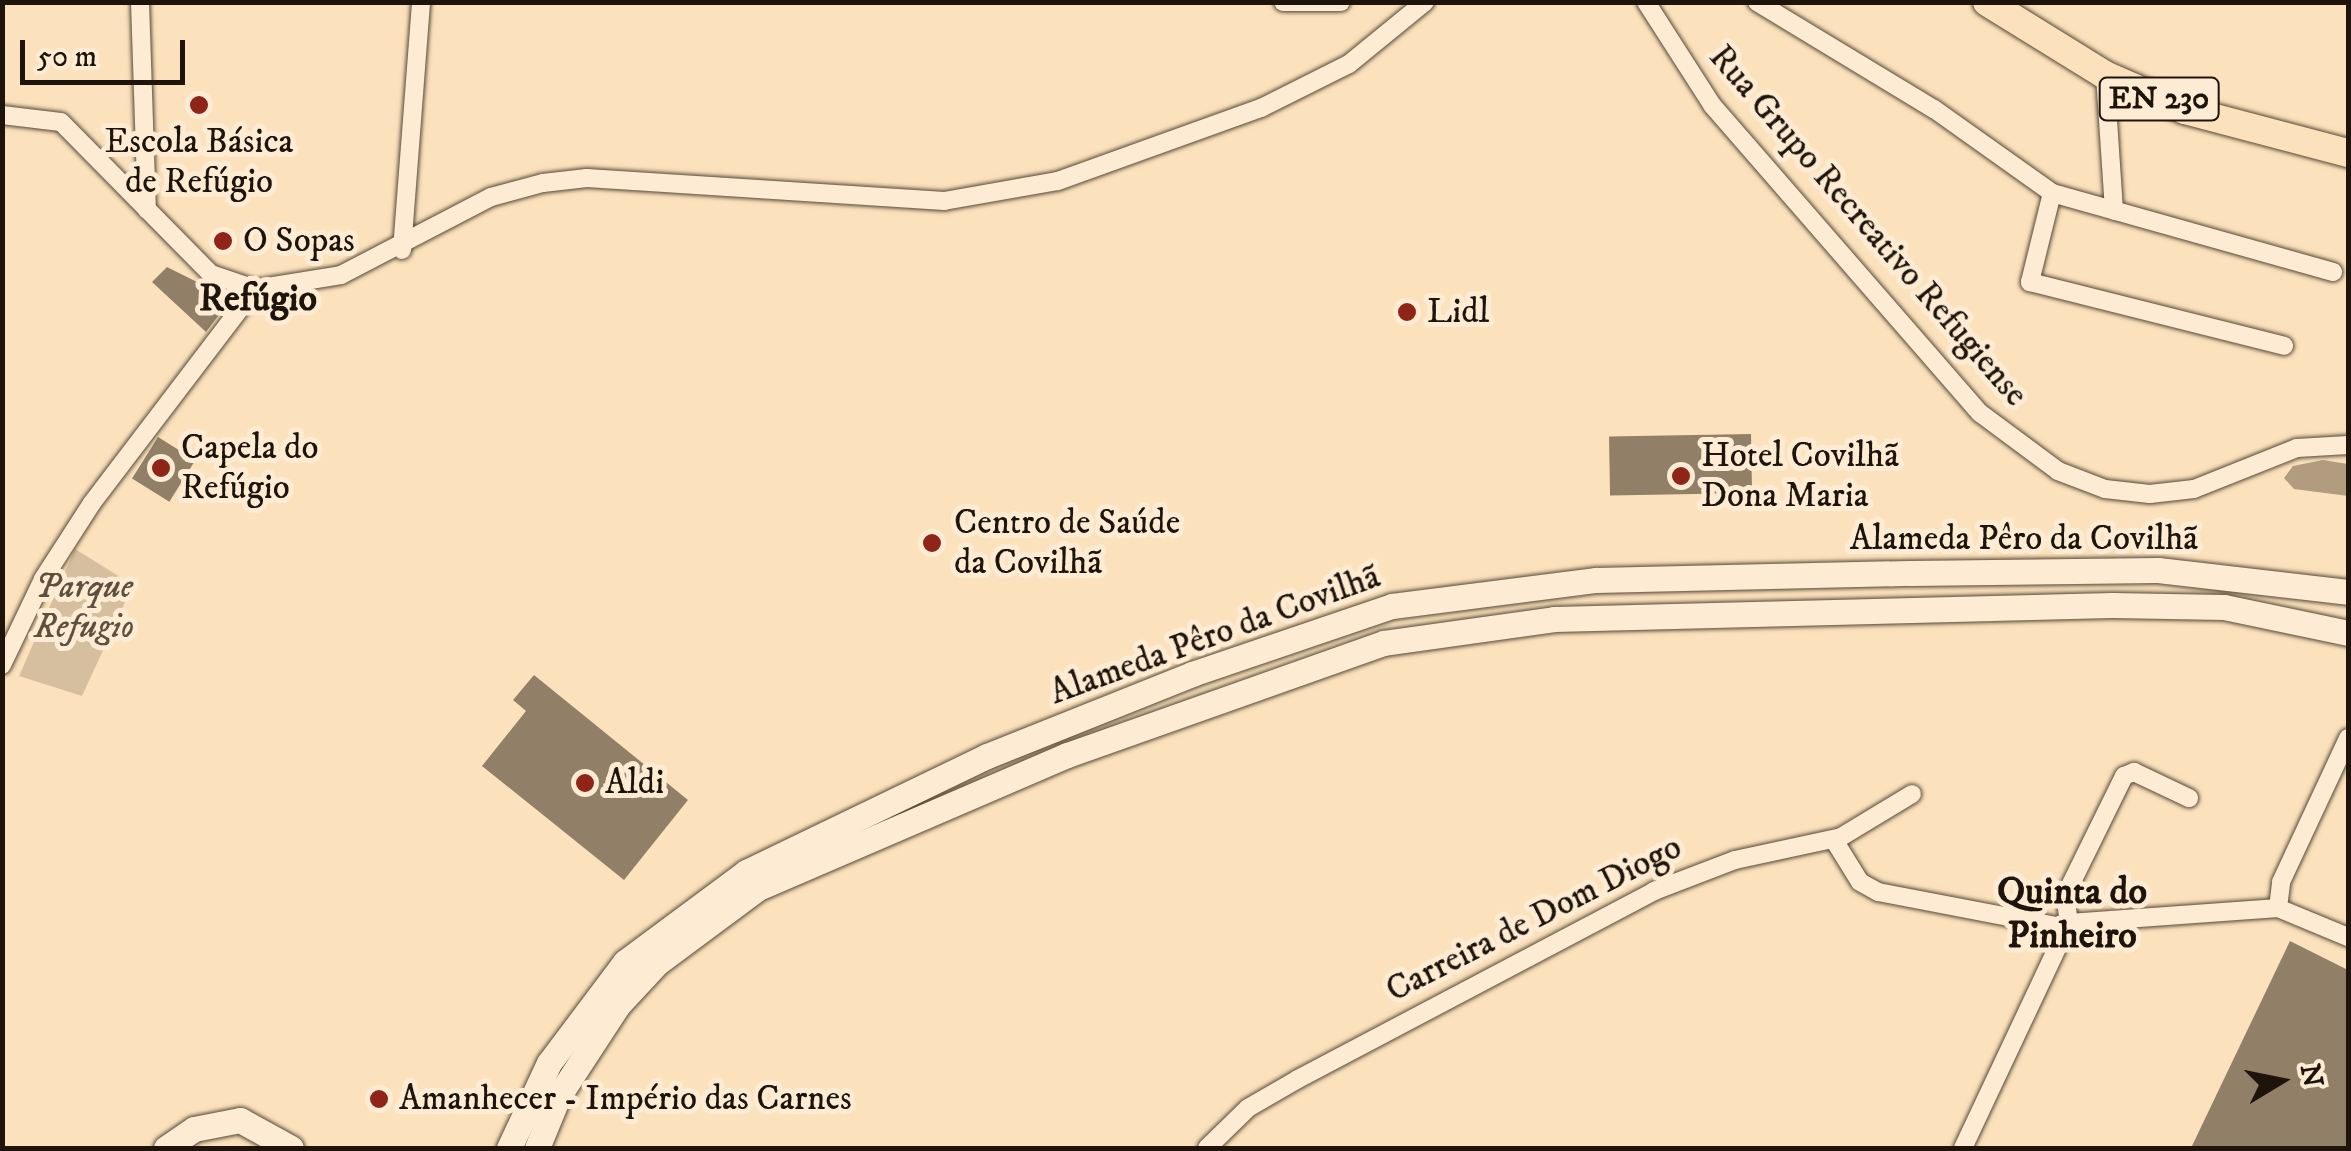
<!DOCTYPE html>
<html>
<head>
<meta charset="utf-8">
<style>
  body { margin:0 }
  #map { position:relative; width:2351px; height:1151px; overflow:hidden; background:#fce2bc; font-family:"IM FELL DW Pica",serif }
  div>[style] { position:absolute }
  .green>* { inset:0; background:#d6bf9e }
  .water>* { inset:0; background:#b19c80 }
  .building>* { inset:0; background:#917f67; transform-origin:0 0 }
  .roads { filter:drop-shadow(0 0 2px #564837) drop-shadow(0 0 2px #564837) }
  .minor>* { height:18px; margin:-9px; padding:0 9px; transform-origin:9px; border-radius:9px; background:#fdecd3 }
  .secondary>* { height:25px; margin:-12.5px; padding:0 12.5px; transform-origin:12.5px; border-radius:12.5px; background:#fdecd3 }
  .primary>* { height:28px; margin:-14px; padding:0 14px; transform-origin:14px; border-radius:14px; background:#fce2bc }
  .dots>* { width:28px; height:28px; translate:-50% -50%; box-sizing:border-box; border:5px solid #fdecd3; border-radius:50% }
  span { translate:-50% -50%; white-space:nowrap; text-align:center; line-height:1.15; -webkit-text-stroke:10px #fdecd3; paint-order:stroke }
  .shield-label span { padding:2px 8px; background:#fdecd3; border:2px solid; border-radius:8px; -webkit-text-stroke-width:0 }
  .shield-label { font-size:32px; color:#1e140b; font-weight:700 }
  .poi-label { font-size:35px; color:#1e140b }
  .left { translate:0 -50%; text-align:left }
  .street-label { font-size:35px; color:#1e140b }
  .park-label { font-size:35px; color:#5e503e; font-style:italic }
  .neighbourhood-label { font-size:38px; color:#1e140b; font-weight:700 }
  .frame { position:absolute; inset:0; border:5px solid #1e140b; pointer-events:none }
  .north { position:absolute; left:2231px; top:1031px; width:100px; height:100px; -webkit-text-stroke:8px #fdecd3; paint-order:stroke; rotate:80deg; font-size:28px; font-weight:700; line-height:40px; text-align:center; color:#1e140b }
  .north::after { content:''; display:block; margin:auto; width:35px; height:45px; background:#1e140b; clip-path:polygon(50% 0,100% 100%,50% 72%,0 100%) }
  .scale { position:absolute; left:20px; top:40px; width:165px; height:45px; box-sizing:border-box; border:5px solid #1e140b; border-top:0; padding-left:12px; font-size:30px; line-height:35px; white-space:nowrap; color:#1e140b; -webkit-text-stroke:8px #fdecd3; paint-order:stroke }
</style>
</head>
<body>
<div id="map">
  <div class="green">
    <div style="clip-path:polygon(75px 549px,133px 585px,82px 696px,19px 676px)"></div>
  </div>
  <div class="water">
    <div style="clip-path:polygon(2323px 460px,2348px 464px,2348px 496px,2294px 489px,2284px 478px,2293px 466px)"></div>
  </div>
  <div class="building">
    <div style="clip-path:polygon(167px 267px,231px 299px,206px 332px,152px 282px)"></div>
    <div style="left:1751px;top:434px;width:59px;height:142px;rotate:89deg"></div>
    <div style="left:158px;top:437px;width:44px;height:49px;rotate:32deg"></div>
    <div style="clip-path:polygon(534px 675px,688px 800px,624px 880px,482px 766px,526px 711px,513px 700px)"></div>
    <div style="clip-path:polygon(2290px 941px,2348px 970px,2348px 1148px,2191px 1148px)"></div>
  </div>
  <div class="roads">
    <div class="minor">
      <div style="left:140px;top:2px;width:208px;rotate:88.1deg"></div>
      <div style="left:1283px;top:2px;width:58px"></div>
      <div style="left:1646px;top:2px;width:122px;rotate:57.3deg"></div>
      <div style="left:1712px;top:105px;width:408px;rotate:49deg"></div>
      <div style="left:1980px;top:413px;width:97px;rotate:36.6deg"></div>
      <div style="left:2058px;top:471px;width:50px;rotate:21deg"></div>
      <div style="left:2105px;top:489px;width:45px;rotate:6.3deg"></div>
      <div style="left:2150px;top:494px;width:44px;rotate:-6.5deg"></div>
      <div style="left:2194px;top:489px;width:111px;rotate:-21.7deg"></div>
      <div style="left:2297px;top:448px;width:51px;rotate:-3.4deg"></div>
      <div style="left:1757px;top:2px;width:207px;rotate:31.2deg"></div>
      <div style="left:1934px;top:109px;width:145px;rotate:35.4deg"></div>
      <div style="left:2052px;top:193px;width:292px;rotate:15.7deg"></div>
      <div style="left:2105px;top:75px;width:136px;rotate:86.2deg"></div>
      <div style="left:2px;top:115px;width:59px;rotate:6.8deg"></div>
      <div style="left:61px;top:122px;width:214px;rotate:45.4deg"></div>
      <div style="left:211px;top:274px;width:46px;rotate:18.8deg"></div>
      <div style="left:255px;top:289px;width:87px;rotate:-9.2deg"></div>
      <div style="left:341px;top:275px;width:169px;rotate:-27.5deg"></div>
      <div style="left:491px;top:197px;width:54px;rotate:-15.1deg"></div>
      <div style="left:543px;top:183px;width:44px;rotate:-6.5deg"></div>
      <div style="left:587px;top:178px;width:358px;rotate:3.7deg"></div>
      <div style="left:944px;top:201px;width:116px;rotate:-10deg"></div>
      <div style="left:1058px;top:181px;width:216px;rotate:-19.8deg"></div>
      <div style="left:1261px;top:108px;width:98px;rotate:-26.6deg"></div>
      <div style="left:1349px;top:64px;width:98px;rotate:-39.2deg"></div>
      <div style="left:2052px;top:193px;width:92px;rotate:103.9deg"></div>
      <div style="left:2030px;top:282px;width:262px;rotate:14.1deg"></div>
      <div style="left:402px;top:250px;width:249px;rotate:-85.6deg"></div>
      <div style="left:2px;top:665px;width:95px;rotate:-64.5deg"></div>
      <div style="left:43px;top:579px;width:90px;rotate:-57.2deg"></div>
      <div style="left:92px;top:503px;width:269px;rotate:-52.7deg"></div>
      <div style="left:1834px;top:840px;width:49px;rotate:58.2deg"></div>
      <div style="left:1860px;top:882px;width:21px;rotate:29deg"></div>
      <div style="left:1878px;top:892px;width:191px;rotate:10.8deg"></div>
      <div style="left:2278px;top:908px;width:26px;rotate:-83deg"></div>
      <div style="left:2281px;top:882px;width:159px;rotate:-65deg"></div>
      <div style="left:2069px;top:923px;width:27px;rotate:-98deg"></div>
      <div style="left:2065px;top:896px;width:134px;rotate:-63.8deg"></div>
      <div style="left:2124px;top:776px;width:11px;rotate:-22deg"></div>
      <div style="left:2134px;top:772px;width:61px;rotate:25.3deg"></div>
      <div style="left:1207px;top:1148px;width:57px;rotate:-44.3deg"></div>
      <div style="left:1248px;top:1108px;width:58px;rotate:-30.1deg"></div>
      <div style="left:1298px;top:1079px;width:403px;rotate:-27.8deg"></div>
      <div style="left:1654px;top:891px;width:87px;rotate:-20.9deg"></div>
      <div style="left:1735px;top:860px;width:108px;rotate:-12.2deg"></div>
      <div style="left:1841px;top:837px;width:83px;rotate:-31.2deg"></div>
      <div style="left:1963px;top:1148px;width:249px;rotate:-64.8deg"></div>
      <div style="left:2069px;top:923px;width:210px;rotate:-4.1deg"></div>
      <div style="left:2278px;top:908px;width:76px;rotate:22.5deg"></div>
    </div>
    <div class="secondary">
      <div style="left:166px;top:1148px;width:34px;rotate:-34deg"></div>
      <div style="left:194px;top:1129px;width:47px;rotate:-11.1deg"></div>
      <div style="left:240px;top:1120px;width:58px;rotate:28.8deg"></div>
      <div style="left:509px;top:1148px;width:94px;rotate:-64.8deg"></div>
      <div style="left:549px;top:1063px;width:126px;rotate:-53deg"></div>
      <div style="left:625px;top:962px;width:151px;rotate:-36.6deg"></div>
      <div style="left:746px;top:872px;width:267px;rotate:-25.7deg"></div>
      <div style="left:987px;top:756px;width:221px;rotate:-21.8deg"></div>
      <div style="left:1192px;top:674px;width:211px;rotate:-18.8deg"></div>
      <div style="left:1392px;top:606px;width:206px;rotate:-7.3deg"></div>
      <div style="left:1596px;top:580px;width:314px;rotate:-1.3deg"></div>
      <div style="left:1910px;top:573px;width:248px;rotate:-0.7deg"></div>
      <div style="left:2158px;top:570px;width:191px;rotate:6.6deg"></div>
      <div style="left:537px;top:1148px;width:55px;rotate:-67.6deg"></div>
      <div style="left:558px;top:1097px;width:110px;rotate:-56.9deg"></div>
      <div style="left:618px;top:1005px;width:57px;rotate:-47.1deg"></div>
      <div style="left:657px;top:963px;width:126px;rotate:-36.6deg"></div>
      <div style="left:758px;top:888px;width:336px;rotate:-23.3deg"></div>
      <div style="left:1067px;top:755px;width:336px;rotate:-19.5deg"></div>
      <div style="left:1384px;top:643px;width:172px;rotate:-8deg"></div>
      <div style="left:1554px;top:619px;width:558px;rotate:-1.44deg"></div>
      <div style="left:2112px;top:605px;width:112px;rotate:1deg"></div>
      <div style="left:2224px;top:607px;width:127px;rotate:11.8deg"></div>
    </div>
    <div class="primary">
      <div style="left:1987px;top:2px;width:139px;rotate:31.7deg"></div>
      <div style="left:2105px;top:75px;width:87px;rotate:23.6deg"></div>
      <div style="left:2185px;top:110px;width:169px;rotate:14.8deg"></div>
    </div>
  </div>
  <div class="dots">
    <div style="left:199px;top:105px;background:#8f2418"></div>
    <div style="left:223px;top:241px;background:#8f2418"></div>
    <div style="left:1407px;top:312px;background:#8f2418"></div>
    <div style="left:161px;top:468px;background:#8f2418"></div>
    <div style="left:1681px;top:476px;background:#8f2418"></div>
    <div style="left:932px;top:543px;background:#8f2418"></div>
    <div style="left:585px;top:783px;background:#8f2418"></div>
    <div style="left:379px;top:1099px;background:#8f2418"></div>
  </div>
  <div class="shield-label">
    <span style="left:2159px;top:99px">EN 230</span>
  </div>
  <div class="poi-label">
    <span style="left:199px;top:162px">Escola Básica<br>de Refúgio</span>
    <span class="left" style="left:243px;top:241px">O Sopas</span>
    <span class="left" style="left:1427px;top:312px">Lidl</span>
    <span class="left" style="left:181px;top:468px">Capela do<br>Refúgio</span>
    <span class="left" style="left:1701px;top:476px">Hotel Covilhã<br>Dona Maria</span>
    <span class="left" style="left:954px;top:543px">Centro de Saúde<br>da Covilhã</span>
    <span class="left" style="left:605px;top:783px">Aldi</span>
    <span class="left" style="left:399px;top:1099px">Amanhecer - Império das Carnes</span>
  </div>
  <div class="street-label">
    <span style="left:1868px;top:226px;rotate:49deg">Rua Grupo Recreativo Refugiense</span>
    <span style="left:2024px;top:539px">Alameda Pêro da Covilhã</span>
    <span style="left:1215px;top:635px;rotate:-20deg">Alameda Pêro da Covilhã</span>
    <span style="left:1534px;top:919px;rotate:-27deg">Carreira de Dom Diogo</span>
  </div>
  <div class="park-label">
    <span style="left:84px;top:607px">Parque<br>Refugio</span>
  </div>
  <div class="neighbourhood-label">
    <span style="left:258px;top:300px">Refúgio</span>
    <span style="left:2072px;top:915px">Quinta do<br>Pinheiro</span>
  </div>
  <div class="frame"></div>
  <div class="north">N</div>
  <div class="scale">50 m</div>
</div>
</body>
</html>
